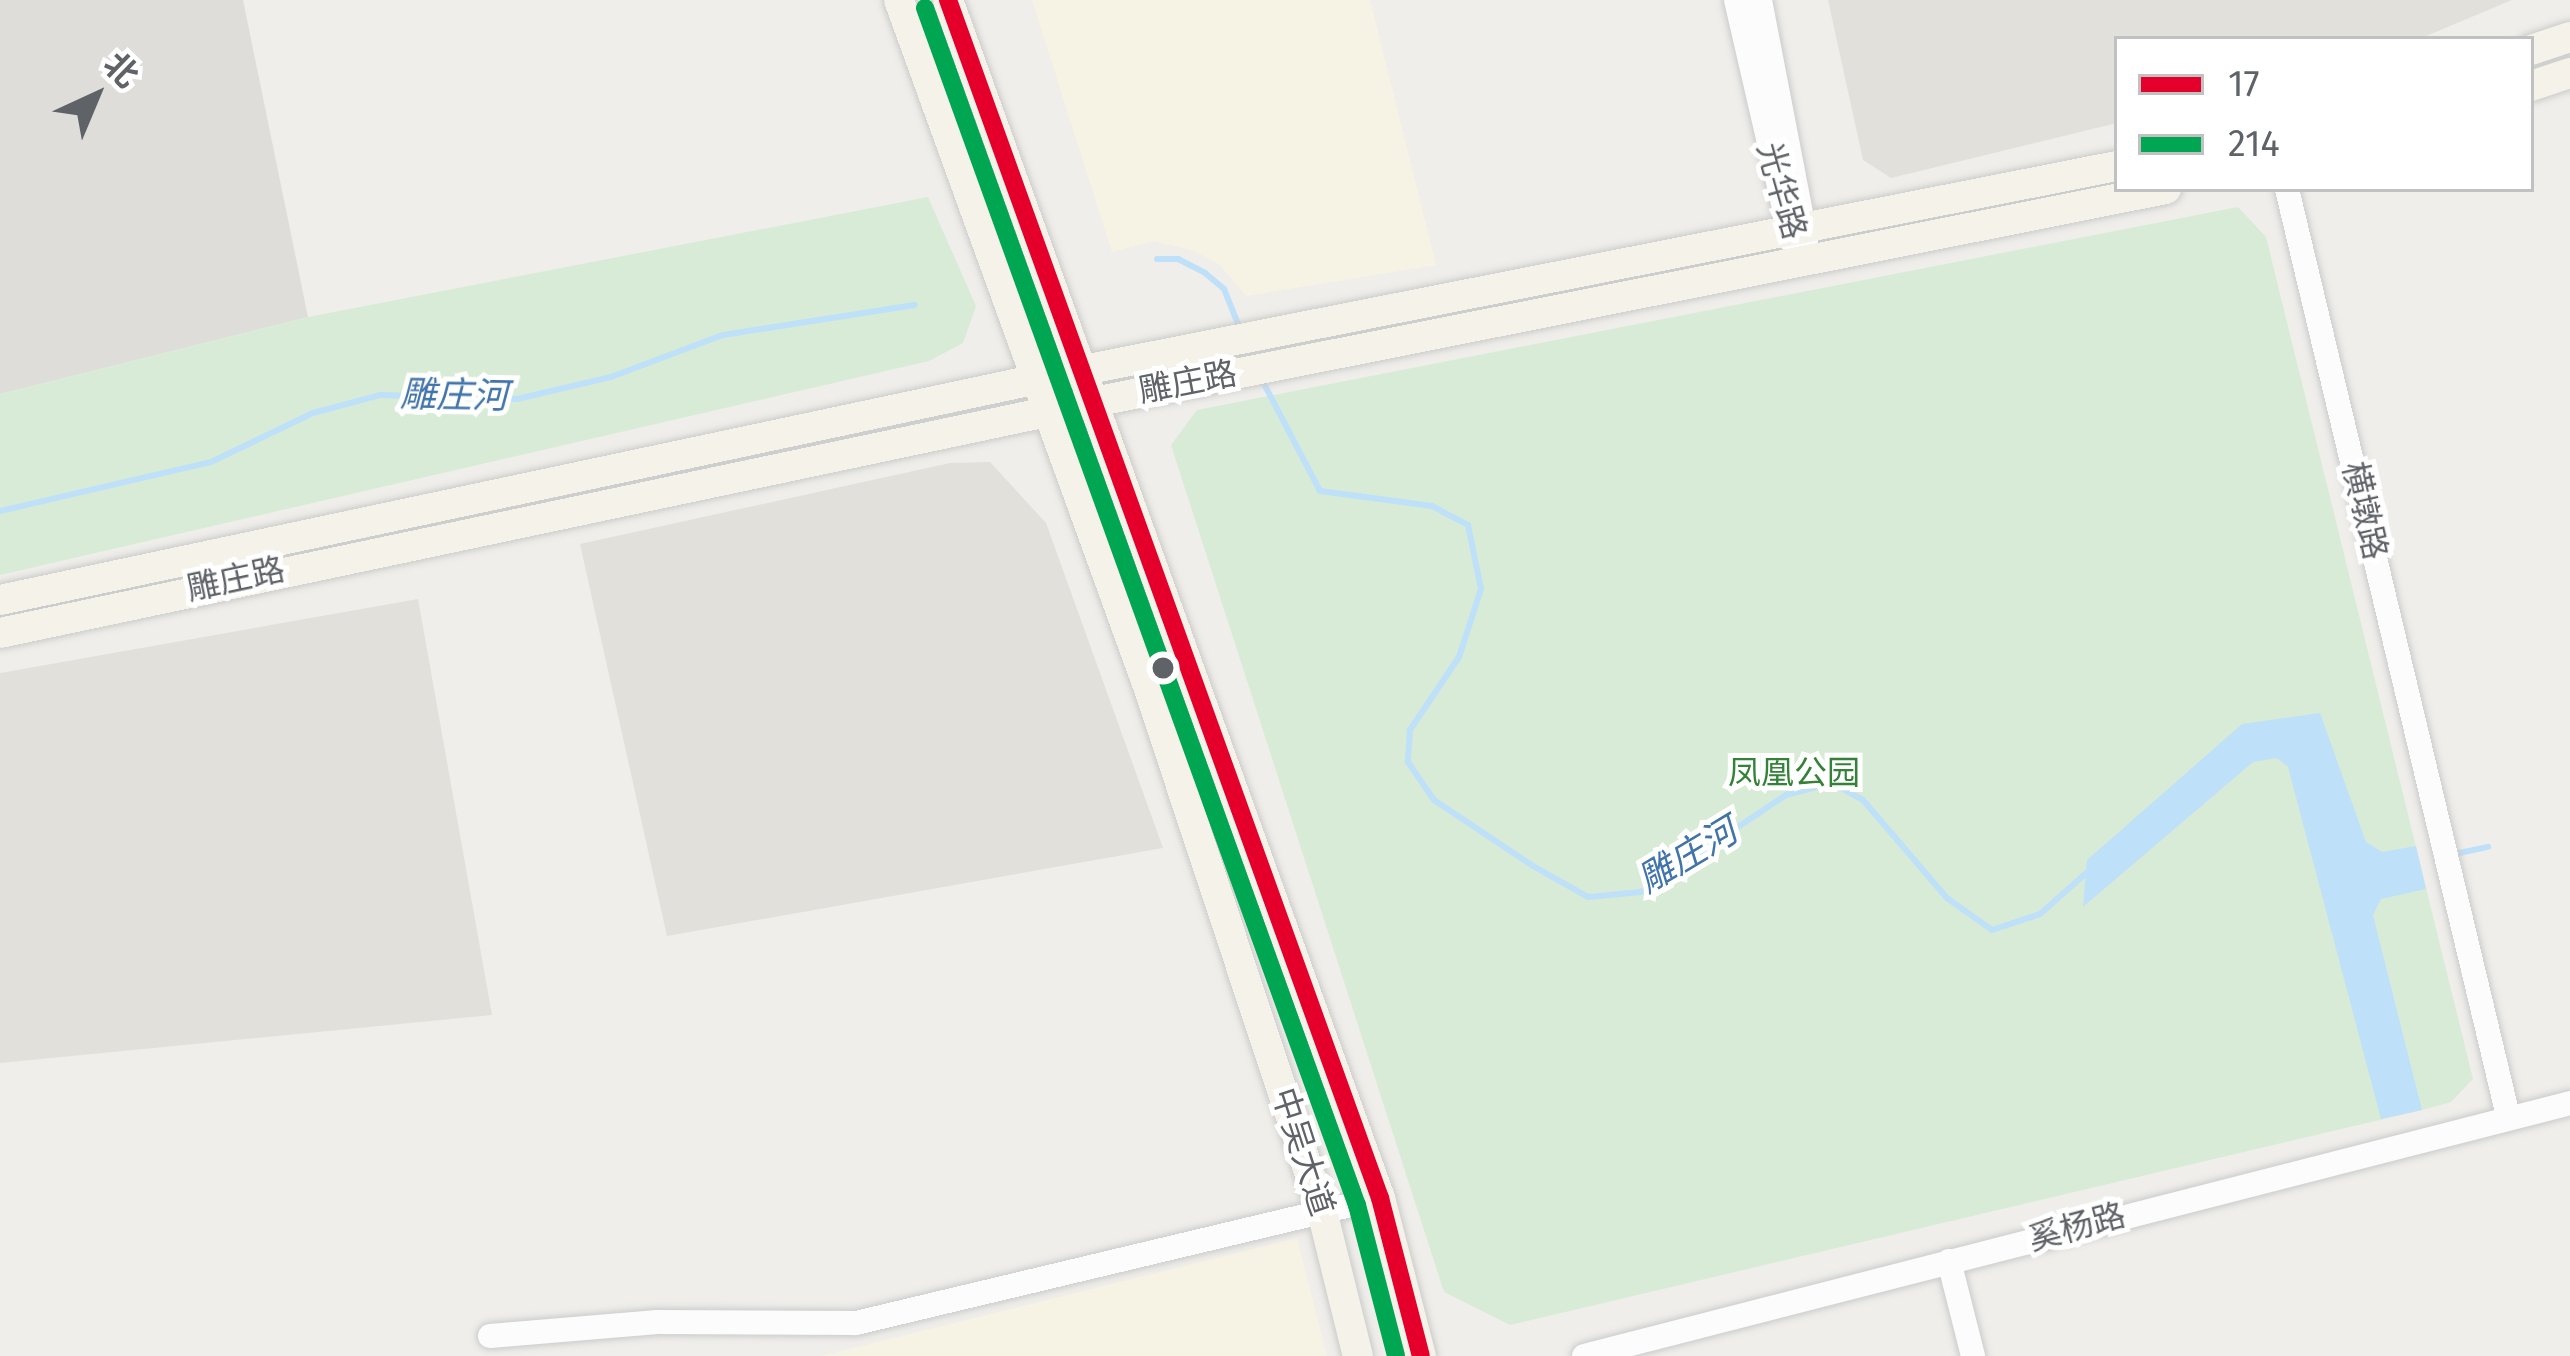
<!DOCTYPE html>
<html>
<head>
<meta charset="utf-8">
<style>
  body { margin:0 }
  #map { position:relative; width:2570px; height:1356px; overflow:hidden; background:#efeeea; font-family:"Fira Sans","Noto Sans SC",sans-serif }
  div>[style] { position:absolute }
  .commercial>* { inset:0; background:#f7f3e4 }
  .industrial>* { inset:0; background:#dfddda }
  .education>* { inset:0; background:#e2e0da }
  .green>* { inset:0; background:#d8ebd6 }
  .water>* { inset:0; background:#bfe0f9 }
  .stream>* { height:6px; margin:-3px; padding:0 3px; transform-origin:3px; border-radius:3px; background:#bfe0f9 }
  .roads { filter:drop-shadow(0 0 3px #cbcccc) drop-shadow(0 0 3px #cbcccc) }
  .minor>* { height:24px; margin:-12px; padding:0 12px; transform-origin:12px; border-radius:12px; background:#fdfcfc }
  .major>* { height:30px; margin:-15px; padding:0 15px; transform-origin:15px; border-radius:15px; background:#f4f2e9 }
  .bus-1>* { height:18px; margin:-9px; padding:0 9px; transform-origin:9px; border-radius:9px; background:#e4002b }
  .bus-2>* { height:18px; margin:-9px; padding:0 9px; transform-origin:9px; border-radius:9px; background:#00a651 }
  .dots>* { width:33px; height:33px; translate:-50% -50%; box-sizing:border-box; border:6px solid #fff; border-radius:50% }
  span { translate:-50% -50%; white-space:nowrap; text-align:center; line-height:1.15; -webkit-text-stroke:10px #fff; paint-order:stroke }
  .street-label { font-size:33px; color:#5f6368 }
  .park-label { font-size:33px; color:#348238 }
  .water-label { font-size:36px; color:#4174aa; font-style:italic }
  .legend { position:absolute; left:2114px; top:36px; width:420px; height:156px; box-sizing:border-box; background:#fff; border:3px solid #bfc1c3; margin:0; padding:15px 21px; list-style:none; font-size:36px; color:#5f6368 }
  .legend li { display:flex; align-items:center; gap:24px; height:60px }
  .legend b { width:60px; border:3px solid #bfc1c3 }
  .north { position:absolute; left:36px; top:36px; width:120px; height:120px; -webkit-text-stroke:9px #fff; paint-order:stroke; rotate:44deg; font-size:33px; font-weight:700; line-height:48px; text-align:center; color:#5f6368 }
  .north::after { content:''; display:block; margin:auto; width:42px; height:54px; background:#5f6368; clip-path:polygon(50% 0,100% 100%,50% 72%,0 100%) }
</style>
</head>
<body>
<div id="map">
  <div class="commercial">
    <div style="clip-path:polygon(1032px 0,1370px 0,1436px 265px,1246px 296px,1220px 265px,1194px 251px,1154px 241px,1112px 252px)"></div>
    <div style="clip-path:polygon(1297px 1238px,1327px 1356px,821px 1356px)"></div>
  </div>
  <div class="industrial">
    <div style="clip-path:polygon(0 0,243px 0,308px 317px,0 394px)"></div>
  </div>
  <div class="education">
    <div style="clip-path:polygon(1828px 0,2512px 0,2419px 39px,2117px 39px,2117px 123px,1891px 178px,1863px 160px)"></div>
    <div style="clip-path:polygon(990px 462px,1046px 523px,1163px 848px,667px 936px,580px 544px,950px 463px)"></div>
    <div style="clip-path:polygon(418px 599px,492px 1015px,0 1063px,0 673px)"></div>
  </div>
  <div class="green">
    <div style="clip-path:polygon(928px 197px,976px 306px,963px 343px,929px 361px,0 575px,0 394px,308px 317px)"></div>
    <div style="clip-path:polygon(2238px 207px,2266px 237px,2473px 1079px,2451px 1102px,2422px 1110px,1510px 1325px,1444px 1292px,1171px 445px,1197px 410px)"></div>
  </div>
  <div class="water">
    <div style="clip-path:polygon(2320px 713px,2366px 842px,2382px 852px,2416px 846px,2426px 889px,2381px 899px,2373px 915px,2422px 1110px,2381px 1119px,2288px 767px,2277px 758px,2253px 762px,2083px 907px,2087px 860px,2242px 724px)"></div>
  </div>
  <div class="stream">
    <div style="left:1157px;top:259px;width:21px"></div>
    <div style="left:1178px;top:259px;width:30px;rotate:27deg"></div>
    <div style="left:1205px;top:273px;width:25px;rotate:40deg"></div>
    <div style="left:1224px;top:289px;width:43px;rotate:68.2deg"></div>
    <div style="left:1262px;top:380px;width:125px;rotate:62.4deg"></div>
    <div style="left:1320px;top:491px;width:113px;rotate:7.6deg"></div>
    <div style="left:1432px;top:506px;width:41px;rotate:27.8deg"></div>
    <div style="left:1468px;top:525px;width:65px;rotate:78.5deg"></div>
    <div style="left:1481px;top:589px;width:71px;rotate:107.9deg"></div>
    <div style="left:1459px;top:657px;width:88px;rotate:123.9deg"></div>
    <div style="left:1410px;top:730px;width:32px;rotate:94deg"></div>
    <div style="left:1408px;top:762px;width:46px;rotate:55.6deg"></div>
    <div style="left:1434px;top:800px;width:119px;rotate:33.7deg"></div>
    <div style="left:1533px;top:866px;width:63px;rotate:29.4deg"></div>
    <div style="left:1588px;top:897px;width:53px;rotate:-5.4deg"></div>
    <div style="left:1641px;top:892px;width:174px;rotate:-33.8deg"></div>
    <div style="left:1786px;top:795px;width:48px;rotate:-14.6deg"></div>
    <div style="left:1832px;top:783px;width:35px;rotate:29deg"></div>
    <div style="left:1863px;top:800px;width:129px;rotate:49.4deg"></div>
    <div style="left:1947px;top:898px;width:55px;rotate:35.4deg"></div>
    <div style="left:1992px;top:930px;width:51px;rotate:-18.4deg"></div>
    <div style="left:2040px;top:914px;width:69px;rotate:-41.5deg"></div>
    <div style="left:0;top:511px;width:217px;rotate:-13.1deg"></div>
    <div style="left:211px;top:462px;width:113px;rotate:-25.7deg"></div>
    <div style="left:313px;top:413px;width:69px;rotate:-15deg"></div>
    <div style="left:380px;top:395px;width:137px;rotate:1.7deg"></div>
    <div style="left:517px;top:399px;width:97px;rotate:-13.2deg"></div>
    <div style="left:611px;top:377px;width:120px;rotate:-20.6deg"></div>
    <div style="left:723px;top:335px;width:194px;rotate:-8.9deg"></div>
    <div style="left:2450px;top:855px;width:39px;rotate:-12deg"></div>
  </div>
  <div class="roads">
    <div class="minor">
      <div style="left:1736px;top:0;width:248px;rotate:77deg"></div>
      <div style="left:1760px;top:0;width:244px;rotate:79.1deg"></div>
      <div style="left:2287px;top:189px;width:953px;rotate:76.59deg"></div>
      <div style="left:1949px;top:1261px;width:98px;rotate:75.8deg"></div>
      <div style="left:490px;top:1336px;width:168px;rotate:-4.8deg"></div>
      <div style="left:657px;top:1322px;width:199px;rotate:0.3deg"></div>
      <div style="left:856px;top:1323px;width:539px;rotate:-13.42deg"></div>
      <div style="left:1584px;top:1356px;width:1018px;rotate:-14.39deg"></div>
    </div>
    <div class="major">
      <div style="left:899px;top:0;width:733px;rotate:70.06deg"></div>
      <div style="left:1149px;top:689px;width:550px;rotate:71.66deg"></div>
      <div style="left:1322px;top:1211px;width:149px;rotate:76.1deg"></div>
      <div style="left:948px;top:0;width:1274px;rotate:70.17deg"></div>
      <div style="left:1380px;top:1198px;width:163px;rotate:75.5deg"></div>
      <div style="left:2531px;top:50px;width:41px;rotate:-18.4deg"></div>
      <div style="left:2531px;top:86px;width:41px;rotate:-18.4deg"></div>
      <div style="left:0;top:600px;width:1061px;rotate:-12.02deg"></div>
      <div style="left:1038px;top:379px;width:1100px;rotate:-11.17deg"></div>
      <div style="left:0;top:633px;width:1118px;rotate:-11.92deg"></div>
      <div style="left:1094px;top:402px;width:1093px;rotate:-11.24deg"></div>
    </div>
  </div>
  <div class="bus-1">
    <div style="left:948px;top:0;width:1274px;rotate:70.17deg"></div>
    <div style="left:1380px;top:1198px;width:163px;rotate:75.5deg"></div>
  </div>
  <div class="bus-2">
    <div style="left:925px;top:8px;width:1273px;rotate:70.16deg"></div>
    <div style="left:1357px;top:1205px;width:156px;rotate:75.5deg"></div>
  </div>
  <div class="dots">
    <div style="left:1163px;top:668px;background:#5f6368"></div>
  </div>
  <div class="street-label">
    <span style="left:1781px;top:191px;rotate:74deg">光华路</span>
    <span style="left:1188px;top:383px;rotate:-11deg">雕庄路</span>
    <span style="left:2364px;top:511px;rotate:77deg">横墩路</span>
    <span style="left:236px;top:580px;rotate:-12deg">雕庄路</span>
    <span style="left:1302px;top:1152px;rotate:72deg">中吴大道</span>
    <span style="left:2077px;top:1228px;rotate:-15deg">奚杨路</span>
  </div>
  <div class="park-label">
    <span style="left:1794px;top:774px">凤凰公园</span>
  </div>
  <div class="water-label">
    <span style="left:454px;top:396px;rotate:1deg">雕庄河</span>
    <span style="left:1688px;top:856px;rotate:-31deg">雕庄河</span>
  </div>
  <ul class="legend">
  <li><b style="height:15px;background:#e4002b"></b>17</li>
  <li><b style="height:15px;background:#00a651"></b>214</li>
  </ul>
  <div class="north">北</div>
</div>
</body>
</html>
